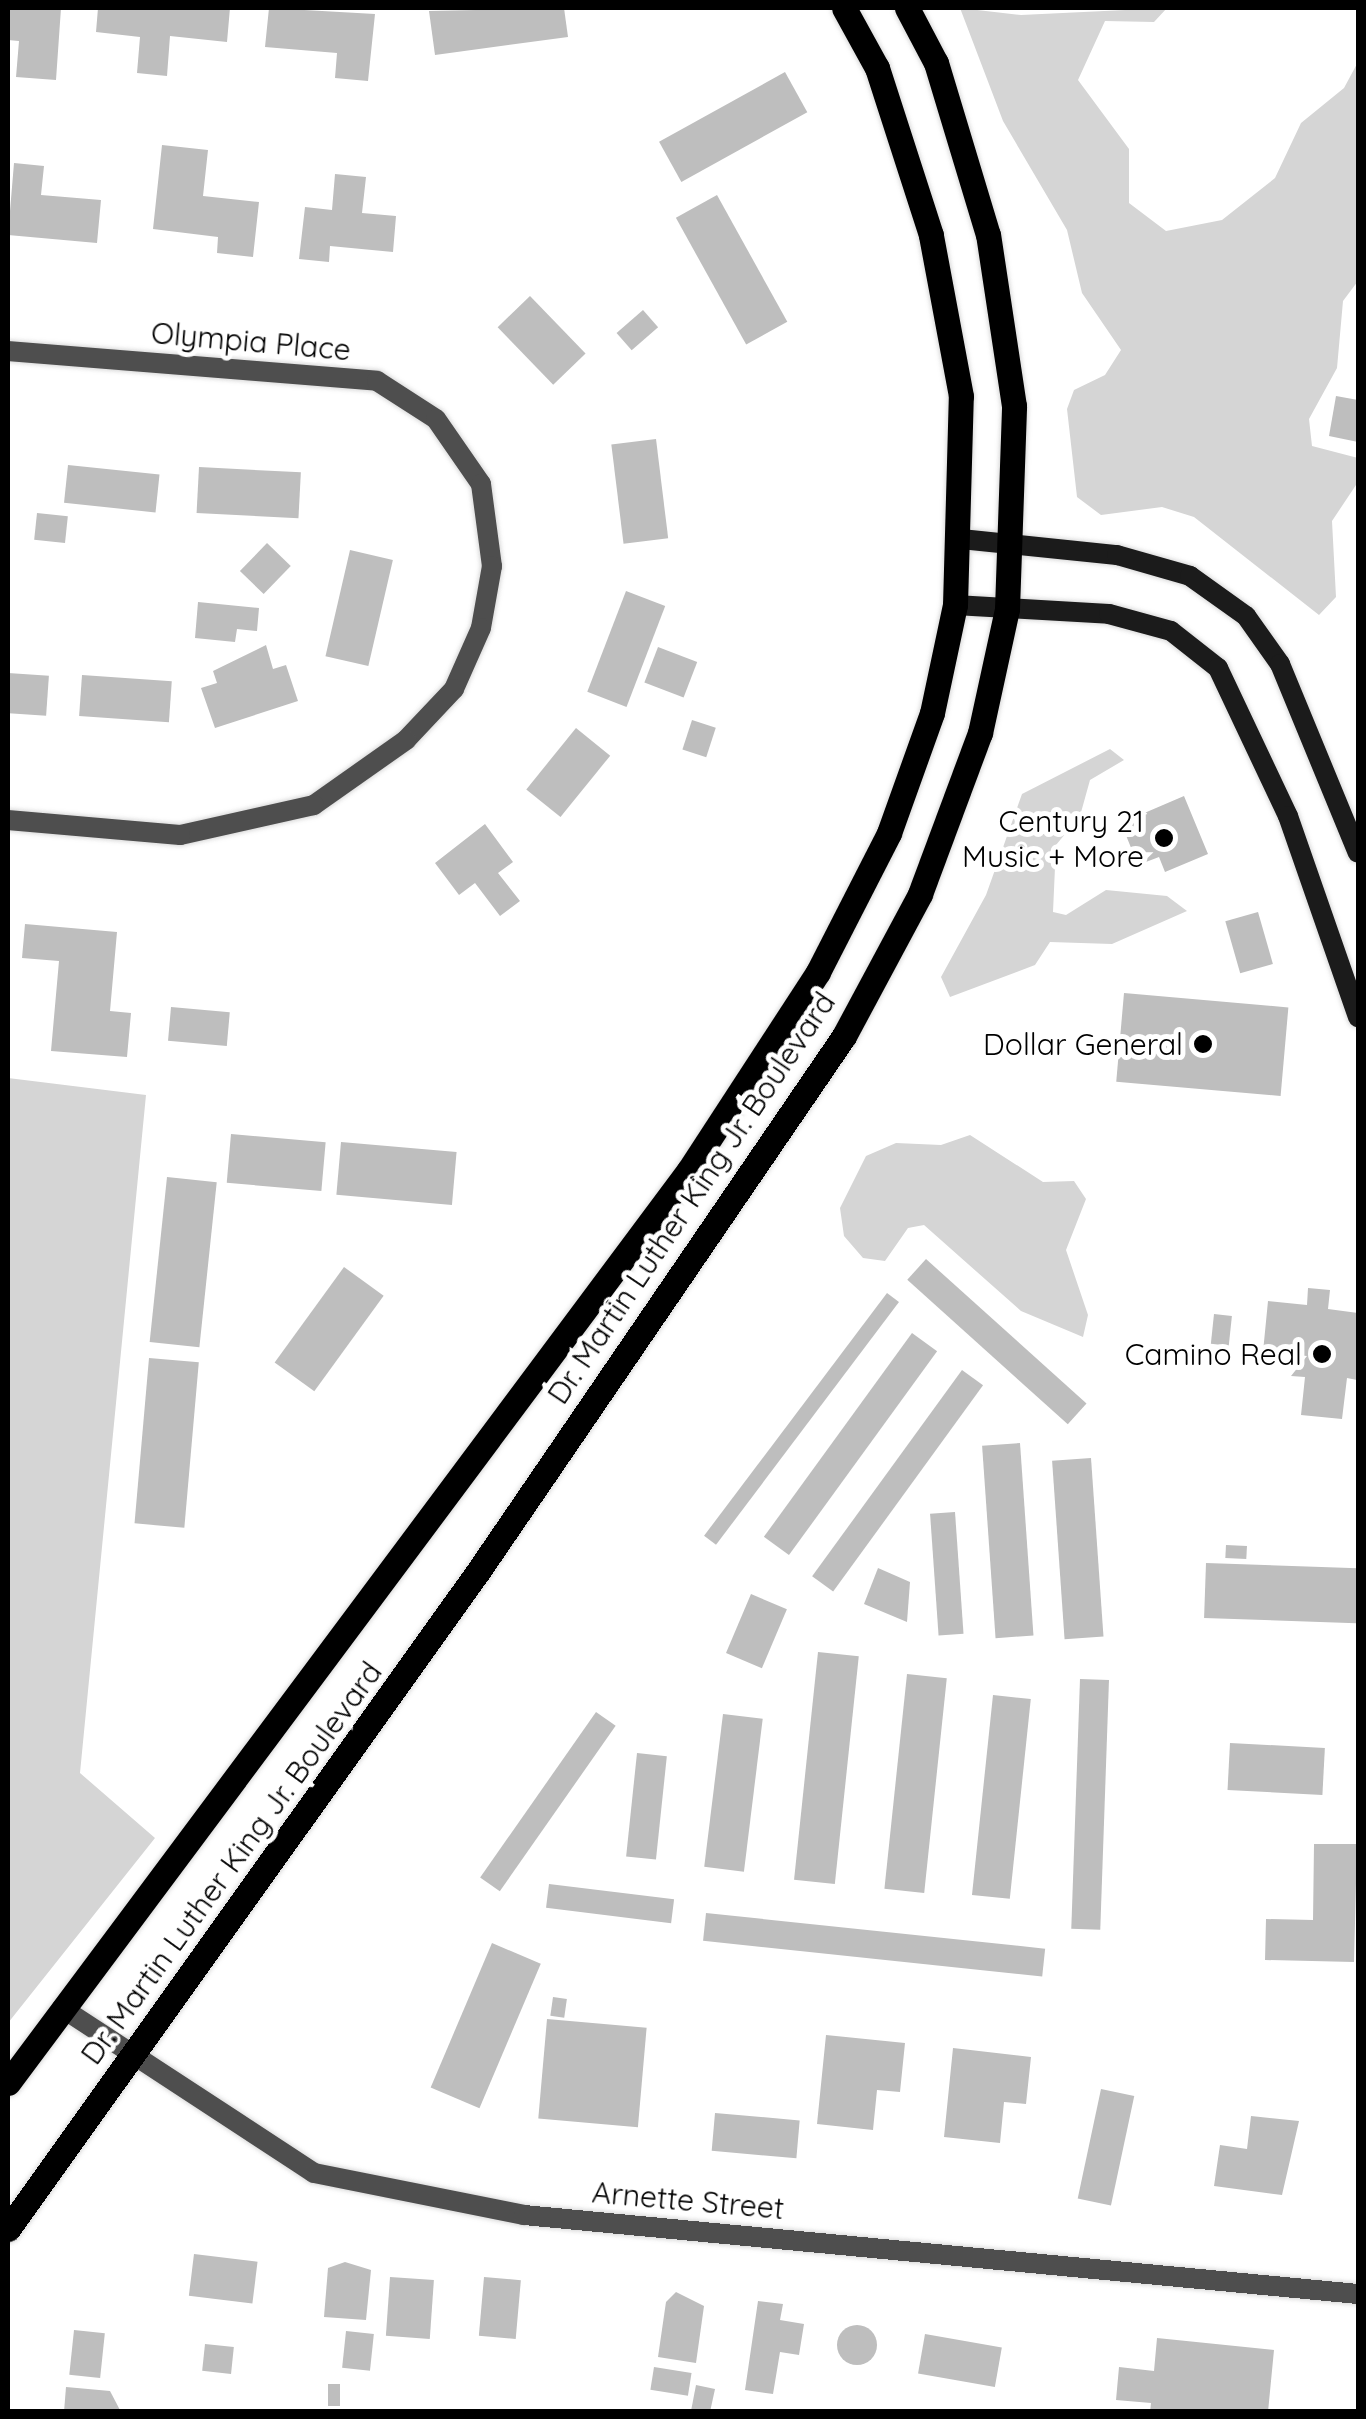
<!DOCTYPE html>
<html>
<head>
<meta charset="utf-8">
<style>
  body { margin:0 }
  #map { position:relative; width:1366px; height:2419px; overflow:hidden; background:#fff; font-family:Quicksand,sans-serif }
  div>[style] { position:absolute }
  .green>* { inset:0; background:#d5d5d5 }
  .building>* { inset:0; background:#bebebe; transform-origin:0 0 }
  .round { border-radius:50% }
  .roads { filter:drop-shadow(0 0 2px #dbdbdb) drop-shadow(0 0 2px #dbdbdb) }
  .street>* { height:20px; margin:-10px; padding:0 10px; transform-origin:10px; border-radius:10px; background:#4e4e4e }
  .secondary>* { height:20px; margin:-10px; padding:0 10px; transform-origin:10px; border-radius:10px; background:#1b1b1b }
  .primary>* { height:25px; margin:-12.5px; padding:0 12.5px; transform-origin:12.5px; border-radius:12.5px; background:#000 }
  .dots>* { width:28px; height:28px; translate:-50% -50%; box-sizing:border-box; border:5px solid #fff; border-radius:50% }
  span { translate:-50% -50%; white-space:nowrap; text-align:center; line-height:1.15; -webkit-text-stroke:10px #fff; paint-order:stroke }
  .street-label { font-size:30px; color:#000 }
  .poi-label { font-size:30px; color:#000 }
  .right { translate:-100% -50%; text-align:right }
  .frame { position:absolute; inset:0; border:10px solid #000; pointer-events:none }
</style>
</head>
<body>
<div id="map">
  <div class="green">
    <div style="clip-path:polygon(960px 8px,1021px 15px,1167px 8px,1154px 22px,1105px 21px,1078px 80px,1129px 149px,1129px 203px,1166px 231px,1222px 220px,1275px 178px,1301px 123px,1344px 88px,1358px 62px,1358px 281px,1343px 301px,1337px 368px,1309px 419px,1312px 446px,1358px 458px,1358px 482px,1332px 521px,1336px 597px,1319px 615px,1194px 517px,1162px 507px,1101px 515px,1077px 497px,1067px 409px,1074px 390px,1105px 375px,1121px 350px,1082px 293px,1067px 230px,1003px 121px)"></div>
    <div style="clip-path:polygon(1110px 749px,1124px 760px,1090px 780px,1080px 816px,1056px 845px,1053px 912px,1066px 915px,1106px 890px,1167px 896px,1187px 911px,1112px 944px,1050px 942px,1035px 965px,950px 997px,941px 977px,986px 895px,1022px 794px)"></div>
    <div style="clip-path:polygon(8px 1078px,146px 1095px,80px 1773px,155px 1838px,8px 2023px)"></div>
    <div style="clip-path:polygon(970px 1135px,1043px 1182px,1074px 1181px,1086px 1199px,1066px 1250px,1088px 1315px,1083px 1337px,1021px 1311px,924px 1225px,908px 1228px,885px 1261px,863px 1258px,844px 1236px,840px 1208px,866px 1156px,896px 1143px,941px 1145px)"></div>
  </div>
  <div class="building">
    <div style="clip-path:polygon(8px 8px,61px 8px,56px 80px,16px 77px,19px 41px,8px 40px)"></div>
    <div style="clip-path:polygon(98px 8px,230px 8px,227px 42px,170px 36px,167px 76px,137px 73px,140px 37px,96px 32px)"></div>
    <div style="clip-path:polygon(269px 8px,375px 14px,368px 81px,335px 78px,337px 53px,265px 47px)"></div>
    <div style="clip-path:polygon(564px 8px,568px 37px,435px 55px,429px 11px)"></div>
    <div style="left:785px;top:72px;width:46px;height:144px;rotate:61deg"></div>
    <div style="clip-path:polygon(162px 145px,208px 150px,203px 196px,259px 202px,253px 257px,217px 253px,218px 237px,153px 229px)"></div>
    <div style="clip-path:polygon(14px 163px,44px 166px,41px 195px,101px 200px,97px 243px,8px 235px)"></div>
    <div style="clip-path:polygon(335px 174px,366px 177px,362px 213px,396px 216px,393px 252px,330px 246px,329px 262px,299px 259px,305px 207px,332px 210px)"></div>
    <div style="left:717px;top:195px;width:145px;height:47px;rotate:61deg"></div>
    <div style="left:530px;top:296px;width:80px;height:45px;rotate:46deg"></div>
    <div style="left:643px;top:310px;width:23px;height:35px;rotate:49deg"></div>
    <div style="clip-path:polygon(1336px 396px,1358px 400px,1358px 442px,1329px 436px)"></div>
    <div style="left:656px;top:439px;width:100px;height:45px;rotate:83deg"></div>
    <div style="left:68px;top:465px;width:92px;height:38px;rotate:6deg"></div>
    <div style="left:199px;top:467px;width:102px;height:46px;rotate:3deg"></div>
    <div style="left:37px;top:513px;width:31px;height:27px;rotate:6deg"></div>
    <div style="left:267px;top:543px;width:33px;height:39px;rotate:44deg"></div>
    <div style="left:350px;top:550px;width:44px;height:109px;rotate:13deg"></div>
    <div style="left:626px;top:591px;width:42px;height:108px;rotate:21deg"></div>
    <div style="clip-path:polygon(198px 602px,259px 608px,257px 631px,237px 629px,235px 642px,195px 638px)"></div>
    <div style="clip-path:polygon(266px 645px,273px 669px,286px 665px,298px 701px,215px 728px,201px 688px,217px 683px,213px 671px)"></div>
    <div style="left:658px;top:647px;width:42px;height:38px;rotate:21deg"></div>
    <div style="left:8px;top:673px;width:41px;height:40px;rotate:4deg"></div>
    <div style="left:82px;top:675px;width:90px;height:41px;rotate:4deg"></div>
    <div style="left:692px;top:720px;width:25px;height:31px;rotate:18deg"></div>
    <div style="left:576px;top:728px;width:44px;height:79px;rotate:39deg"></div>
    <div style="clip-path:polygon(1184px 796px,1208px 854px,1165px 872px,1159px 857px,1138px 865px,1121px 823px)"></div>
    <div style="clip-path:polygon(485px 824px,513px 862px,498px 873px,520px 901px,500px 916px,475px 883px,459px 895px,435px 863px)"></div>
    <div style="left:1258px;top:912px;width:54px;height:34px;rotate:74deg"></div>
    <div style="clip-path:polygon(25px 924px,117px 932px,110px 1011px,131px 1013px,127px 1057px,51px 1051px,59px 961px,22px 958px)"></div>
    <div style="left:1124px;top:993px;width:165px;height:89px;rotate:5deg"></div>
    <div style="left:171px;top:1007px;width:59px;height:34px;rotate:5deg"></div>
    <div style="left:231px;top:1134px;width:95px;height:49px;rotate:5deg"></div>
    <div style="left:341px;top:1142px;width:116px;height:53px;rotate:5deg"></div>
    <div style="left:167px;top:1177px;width:50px;height:166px;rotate:6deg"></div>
    <div style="left:926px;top:1259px;width:216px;height:28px;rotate:42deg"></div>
    <div style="left:344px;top:1267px;width:49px;height:118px;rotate:36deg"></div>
    <div style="clip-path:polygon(1308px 1288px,1330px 1290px,1328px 1309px,1358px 1313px,1357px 1380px,1347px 1378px,1342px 1419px,1301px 1415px,1305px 1377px,1291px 1376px,1307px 1356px,1263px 1352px,1268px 1301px,1307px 1305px)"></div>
    <div style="left:887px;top:1293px;width:15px;height:304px;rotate:37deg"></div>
    <div style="left:1214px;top:1314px;width:18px;height:30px;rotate:6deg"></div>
    <div style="left:912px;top:1333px;width:31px;height:252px;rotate:36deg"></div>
    <div style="left:149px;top:1358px;width:50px;height:166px;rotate:5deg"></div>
    <div style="left:962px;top:1370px;width:26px;height:255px;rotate:36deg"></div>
    <div style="left:1020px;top:1443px;width:193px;height:38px;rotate:86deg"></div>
    <div style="left:1091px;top:1458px;width:179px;height:39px;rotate:86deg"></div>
    <div style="left:955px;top:1512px;width:122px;height:25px;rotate:86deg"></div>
    <div style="left:1226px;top:1545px;width:21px;height:13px;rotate:3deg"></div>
    <div style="left:1206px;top:1563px;width:152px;height:55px;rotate:2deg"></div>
    <div style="clip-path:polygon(878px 1568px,910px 1582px,907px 1622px,864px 1604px)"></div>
    <div style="left:751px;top:1594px;width:39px;height:64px;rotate:23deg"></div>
    <div style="left:818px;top:1652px;width:41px;height:229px;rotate:6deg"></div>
    <div style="left:907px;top:1674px;width:40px;height:216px;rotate:6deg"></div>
    <div style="left:1080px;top:1679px;width:29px;height:250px;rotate:2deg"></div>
    <div style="left:993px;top:1695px;width:38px;height:201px;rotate:6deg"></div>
    <div style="left:596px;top:1712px;width:24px;height:202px;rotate:35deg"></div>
    <div style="left:723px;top:1714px;width:40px;height:154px;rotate:7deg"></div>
    <div style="left:1230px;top:1743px;width:95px;height:47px;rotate:3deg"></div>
    <div style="left:637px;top:1753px;width:30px;height:104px;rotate:6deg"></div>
    <div style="clip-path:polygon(1314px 1844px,1357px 1844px,1354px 1962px,1265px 1960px,1266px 1919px,1313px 1920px)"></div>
    <div style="left:549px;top:1884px;width:126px;height:24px;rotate:7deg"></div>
    <div style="left:706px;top:1913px;width:341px;height:28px;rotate:6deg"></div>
    <div style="left:492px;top:1943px;width:53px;height:157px;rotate:23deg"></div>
    <div style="left:553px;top:1997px;width:14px;height:19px;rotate:8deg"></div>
    <div style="left:547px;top:2019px;width:100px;height:100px;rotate:5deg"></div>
    <div style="clip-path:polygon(826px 2035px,905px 2043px,900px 2092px,877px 2090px,873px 2130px,817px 2124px)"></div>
    <div style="clip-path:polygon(953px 2048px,1031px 2057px,1026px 2104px,1004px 2102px,1000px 2143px,944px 2137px)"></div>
    <div style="left:1101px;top:2089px;width:34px;height:112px;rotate:12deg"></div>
    <div style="left:715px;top:2113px;width:85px;height:38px;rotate:5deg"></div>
    <div style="clip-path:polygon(1251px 2116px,1299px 2121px,1282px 2195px,1214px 2186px,1220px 2145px,1247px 2149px)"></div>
    <div style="left:194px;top:2254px;width:64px;height:42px;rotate:7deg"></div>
    <div style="clip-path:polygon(345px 2262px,371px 2270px,366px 2320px,324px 2317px,328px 2268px)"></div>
    <div style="left:390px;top:2277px;width:44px;height:59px;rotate:4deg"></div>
    <div style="left:484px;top:2277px;width:37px;height:59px;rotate:5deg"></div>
    <div style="clip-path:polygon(676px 2292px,704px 2306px,696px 2363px,658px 2357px,666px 2302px)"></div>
    <div style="clip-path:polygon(758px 2301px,783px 2304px,780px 2320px,804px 2324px,799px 2355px,780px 2352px,773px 2394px,745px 2390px)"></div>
    <div class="round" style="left:837px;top:2325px;width:40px;height:40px"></div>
    <div style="left:74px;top:2330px;width:31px;height:45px;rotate:6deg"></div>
    <div style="left:346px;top:2331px;width:28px;height:37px;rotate:6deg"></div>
    <div style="left:925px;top:2334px;width:78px;height:40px;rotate:10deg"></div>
    <div style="clip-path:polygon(1157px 2338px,1274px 2350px,1268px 2412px,1150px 2412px,1151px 2403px,1116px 2400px,1119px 2367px,1154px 2371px)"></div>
    <div style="left:205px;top:2344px;width:29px;height:27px;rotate:6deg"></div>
    <div style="left:654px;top:2367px;width:38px;height:23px;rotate:9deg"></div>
    <div style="left:328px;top:2384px;width:12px;height:22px"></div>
    <div style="clip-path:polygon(696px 2385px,715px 2389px,710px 2412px,691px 2411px)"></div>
    <div style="clip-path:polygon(66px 2387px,110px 2391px,121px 2412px,64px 2412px)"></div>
  </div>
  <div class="roads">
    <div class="street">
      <div style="left:8px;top:351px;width:370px;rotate:4.6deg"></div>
      <div style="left:377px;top:381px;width:70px;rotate:32.8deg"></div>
      <div style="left:436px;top:419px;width:79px;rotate:55.3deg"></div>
      <div style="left:481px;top:484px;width:83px;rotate:82.4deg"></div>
      <div style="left:492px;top:566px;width:63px;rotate:100.1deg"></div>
      <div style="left:481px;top:628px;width:67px;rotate:113.9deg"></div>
      <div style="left:454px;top:689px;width:70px;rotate:133.3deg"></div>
      <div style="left:406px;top:740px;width:113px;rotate:144.8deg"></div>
      <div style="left:314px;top:805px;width:137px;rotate:167.4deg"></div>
      <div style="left:180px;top:835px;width:173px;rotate:-175deg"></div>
      <div style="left:62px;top:2008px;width:301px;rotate:33.2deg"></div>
      <div style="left:314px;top:2173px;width:214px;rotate:11.3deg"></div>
      <div style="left:524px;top:2215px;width:838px;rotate:5.41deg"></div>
    </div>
    <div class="secondary">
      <div style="left:961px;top:539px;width:157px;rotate:5.9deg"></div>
      <div style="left:1117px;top:555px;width:76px;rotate:16deg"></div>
      <div style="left:1190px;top:576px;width:69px;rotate:35.5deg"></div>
      <div style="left:1246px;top:616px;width:59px;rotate:54.7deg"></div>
      <div style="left:1280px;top:664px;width:204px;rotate:67.6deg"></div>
      <div style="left:955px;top:605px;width:154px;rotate:3.3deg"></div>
      <div style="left:1109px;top:614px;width:64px;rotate:15.3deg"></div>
      <div style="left:1171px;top:631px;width:60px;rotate:38.2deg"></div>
      <div style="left:1218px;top:668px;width:164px;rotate:64.7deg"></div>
      <div style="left:1288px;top:816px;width:213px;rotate:70.8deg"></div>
    </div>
    <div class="primary">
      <div style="left:8px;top:2083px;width:1139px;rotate:-53.28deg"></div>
      <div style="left:689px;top:1170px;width:236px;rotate:-56.9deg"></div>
      <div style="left:818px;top:972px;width:156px;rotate:-62.9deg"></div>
      <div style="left:889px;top:833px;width:127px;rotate:-70.3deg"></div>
      <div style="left:932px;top:713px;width:110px;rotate:-78deg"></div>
      <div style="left:955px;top:605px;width:209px;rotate:-88.4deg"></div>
      <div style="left:961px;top:396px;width:164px;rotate:-100.6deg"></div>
      <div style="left:931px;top:235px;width:176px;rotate:-107.9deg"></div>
      <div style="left:877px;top:68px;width:68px;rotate:-118.8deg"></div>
      <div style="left:8px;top:2229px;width:806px;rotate:-54.44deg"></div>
      <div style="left:477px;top:1573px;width:650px;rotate:-55.65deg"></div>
      <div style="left:844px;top:1036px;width:161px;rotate:-61.8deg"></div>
      <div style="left:920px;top:894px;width:172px;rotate:-69.6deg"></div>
      <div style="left:980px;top:733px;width:127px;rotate:-77.7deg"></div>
      <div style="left:1007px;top:609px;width:203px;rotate:-88deg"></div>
      <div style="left:1014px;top:406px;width:173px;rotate:-98.6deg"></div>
      <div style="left:988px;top:235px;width:180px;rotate:-106.8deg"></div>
      <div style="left:936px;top:63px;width:62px;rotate:-117.8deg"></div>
    </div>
  </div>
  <div class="dots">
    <div style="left:1164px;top:838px;background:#000"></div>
    <div style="left:1203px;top:1044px;background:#000"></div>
    <div style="left:1322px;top:1354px;background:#000"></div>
  </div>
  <div class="street-label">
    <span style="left:251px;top:341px;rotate:5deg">Olympia Place</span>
    <span style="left:691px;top:1198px;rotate:-56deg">Dr. Martin Luther King Jr. Boulevard</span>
    <span style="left:231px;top:1863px;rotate:-54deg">Dr. Martin Luther King Jr. Boulevard</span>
    <span style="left:688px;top:2200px;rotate:5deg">Arnette Street</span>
  </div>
  <div class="poi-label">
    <span class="right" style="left:1144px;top:838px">Century 21<br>Music + More</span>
    <span class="right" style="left:1183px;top:1044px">Dollar General</span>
    <span class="right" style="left:1302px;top:1354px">Camino Real</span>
  </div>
  <div class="frame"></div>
</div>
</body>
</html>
